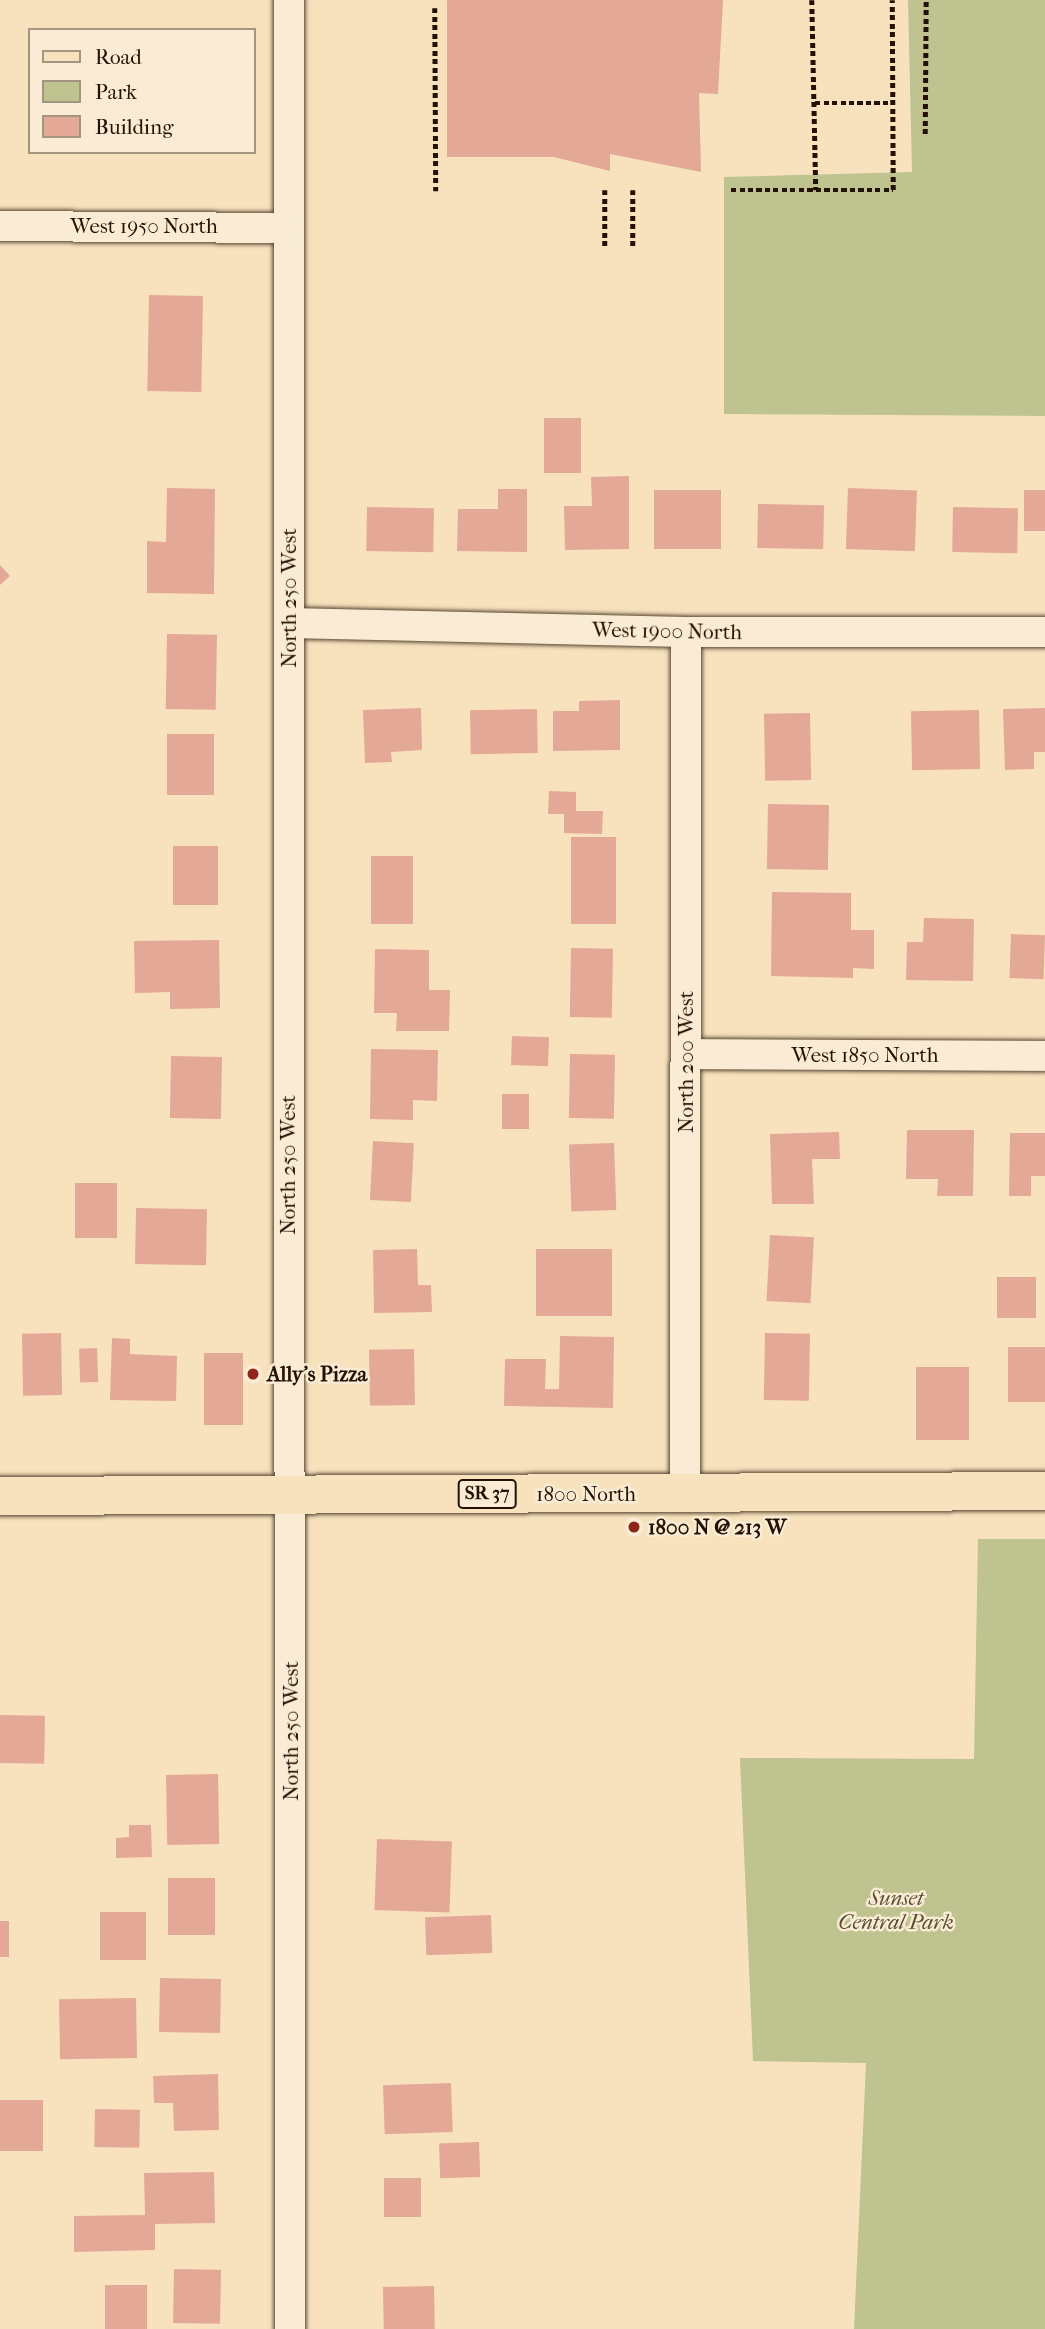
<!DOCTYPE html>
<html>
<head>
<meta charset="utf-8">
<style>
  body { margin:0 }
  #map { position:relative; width:1045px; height:2329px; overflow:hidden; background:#f7e2bd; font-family:"IM FELL French Canon",serif }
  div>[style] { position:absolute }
  .green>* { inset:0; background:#bec390 }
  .building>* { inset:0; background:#e4a897; transform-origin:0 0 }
  .path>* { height:4.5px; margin-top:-2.25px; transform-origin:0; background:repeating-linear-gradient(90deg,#231203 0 5px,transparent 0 8.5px) }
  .roads { filter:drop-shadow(0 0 2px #584632) drop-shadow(0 0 2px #584632) }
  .minor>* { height:30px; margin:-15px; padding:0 15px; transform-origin:15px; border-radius:15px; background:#faecd4 }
  .primary>* { height:38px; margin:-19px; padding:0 19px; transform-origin:19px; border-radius:19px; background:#f7e2bd }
  .dots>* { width:19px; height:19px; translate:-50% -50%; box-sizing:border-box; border:4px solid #faecd4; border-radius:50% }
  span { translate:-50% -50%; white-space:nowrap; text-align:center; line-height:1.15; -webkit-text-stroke:5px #faecd4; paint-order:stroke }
  .shield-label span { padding:2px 5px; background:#faecd4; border:2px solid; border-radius:5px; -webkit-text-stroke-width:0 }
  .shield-label { font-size:19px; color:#231203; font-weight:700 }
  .street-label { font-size:21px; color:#231203 }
  .poi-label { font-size:21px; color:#231203; font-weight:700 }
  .left { translate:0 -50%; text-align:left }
  .park-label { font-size:21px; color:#595034; font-style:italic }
  .legend { position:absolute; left:28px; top:28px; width:228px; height:126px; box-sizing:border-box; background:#faecd4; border:2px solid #a49580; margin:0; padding:9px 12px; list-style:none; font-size:21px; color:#231203 }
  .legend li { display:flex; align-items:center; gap:14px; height:35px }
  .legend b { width:35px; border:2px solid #a49580 }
</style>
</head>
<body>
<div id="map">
  <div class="green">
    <div style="clip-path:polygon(908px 0,1045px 0,1045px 416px,724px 414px,724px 177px,912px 172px)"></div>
    <div style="clip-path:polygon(978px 1539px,1045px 1539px,1045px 2329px,854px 2329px,866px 2063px,753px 2061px,740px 1758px,974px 1759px)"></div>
  </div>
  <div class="building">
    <div style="clip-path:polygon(447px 0,723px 0,718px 94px,699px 93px,701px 172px,610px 154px,610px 171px,554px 157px,447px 157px)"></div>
    <div style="left:149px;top:295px;width:54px;height:96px;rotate:1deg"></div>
    <div style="left:581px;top:418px;width:55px;height:37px;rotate:90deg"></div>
    <div style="clip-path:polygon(629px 476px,629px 549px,565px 550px,564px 506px,592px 506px,591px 477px)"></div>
    <div style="clip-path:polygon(167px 488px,215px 489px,214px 594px,147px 593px,147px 541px,166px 542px)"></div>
    <div style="left:848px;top:488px;width:69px;height:61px;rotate:2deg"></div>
    <div style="clip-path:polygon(498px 489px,527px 489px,527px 552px,457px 551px,458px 509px,498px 509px)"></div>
    <div style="left:654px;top:490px;width:67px;height:59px"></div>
    <div style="left:1045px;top:490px;width:41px;height:21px;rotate:90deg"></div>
    <div style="left:758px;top:504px;width:66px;height:44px;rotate:1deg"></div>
    <div style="left:367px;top:507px;width:67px;height:44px;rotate:1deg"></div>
    <div style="left:953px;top:507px;width:65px;height:45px;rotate:1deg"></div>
    <div style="clip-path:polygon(0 565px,10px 576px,0 585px)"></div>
    <div style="left:167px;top:634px;width:50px;height:75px;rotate:1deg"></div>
    <div style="clip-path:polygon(620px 700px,620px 750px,553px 751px,553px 711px,579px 711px,579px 701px)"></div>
    <div style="clip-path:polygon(421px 708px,422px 750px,391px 752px,392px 762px,365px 763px,363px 710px)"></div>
    <div style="clip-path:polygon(1045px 708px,1045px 752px,1034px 752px,1034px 769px,1005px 770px,1003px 709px)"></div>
    <div style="left:537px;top:709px;width:44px;height:67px;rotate:89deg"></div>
    <div style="left:979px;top:710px;width:59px;height:68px;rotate:89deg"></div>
    <div style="left:810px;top:713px;width:67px;height:46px;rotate:89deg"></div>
    <div style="left:167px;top:734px;width:47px;height:61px"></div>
    <div style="clip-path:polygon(549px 791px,576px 792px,576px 811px,603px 811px,602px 834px,564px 833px,564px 814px,548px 814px)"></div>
    <div style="left:768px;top:804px;width:61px;height:65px;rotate:1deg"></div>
    <div style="left:571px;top:837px;width:45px;height:87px"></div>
    <div style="left:173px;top:846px;width:45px;height:59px"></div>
    <div style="left:371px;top:856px;width:42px;height:68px"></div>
    <div style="clip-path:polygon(772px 892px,851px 893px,851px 930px,874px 930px,874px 969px,853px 968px,853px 978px,771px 976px)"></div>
    <div style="clip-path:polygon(924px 918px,974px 919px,973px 981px,906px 980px,907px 942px,923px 942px)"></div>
    <div style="left:1011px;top:934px;width:34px;height:44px;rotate:2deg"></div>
    <div style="clip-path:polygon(219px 940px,220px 1008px,170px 1009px,170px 992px,135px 993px,134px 941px)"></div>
    <div style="left:571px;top:948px;width:42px;height:69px;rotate:1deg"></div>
    <div style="clip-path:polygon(375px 949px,429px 950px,429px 990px,450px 990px,449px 1031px,396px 1031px,397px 1013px,374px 1013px)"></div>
    <div style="left:512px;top:1036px;width:37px;height:29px;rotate:2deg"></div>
    <div style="clip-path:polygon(371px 1049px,438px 1050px,437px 1101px,413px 1100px,413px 1120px,370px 1119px)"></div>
    <div style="left:570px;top:1054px;width:45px;height:64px;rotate:1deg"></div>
    <div style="left:171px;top:1056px;width:51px;height:62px;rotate:1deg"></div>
    <div style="left:502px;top:1094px;width:27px;height:35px"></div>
    <div style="clip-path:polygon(907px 1130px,974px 1130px,973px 1196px,937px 1196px,938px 1179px,906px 1179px)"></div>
    <div style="clip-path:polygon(839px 1132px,840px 1159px,812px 1159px,814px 1204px,772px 1204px,770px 1134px)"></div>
    <div style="clip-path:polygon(1010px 1133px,1045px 1133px,1045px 1176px,1031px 1176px,1031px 1196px,1009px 1196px)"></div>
    <div style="left:373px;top:1141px;width:41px;height:59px;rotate:3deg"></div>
    <div style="left:614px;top:1143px;width:67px;height:45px;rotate:88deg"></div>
    <div style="left:75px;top:1183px;width:42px;height:55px"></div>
    <div style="left:136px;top:1208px;width:71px;height:56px;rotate:1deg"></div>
    <div style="left:770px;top:1235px;width:44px;height:66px;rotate:3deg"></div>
    <div style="clip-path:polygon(417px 1249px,418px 1285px,431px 1285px,432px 1312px,374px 1313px,373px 1250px)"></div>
    <div style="left:536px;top:1249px;width:76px;height:67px"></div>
    <div style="left:997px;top:1277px;width:39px;height:41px"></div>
    <div style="left:61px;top:1333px;width:62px;height:39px;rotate:89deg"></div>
    <div style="left:765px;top:1333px;width:45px;height:67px;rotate:1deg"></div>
    <div style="clip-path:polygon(560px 1336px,614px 1337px,613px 1408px,504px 1406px,505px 1359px,546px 1359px,545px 1389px,559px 1389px)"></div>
    <div style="clip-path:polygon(112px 1338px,130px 1339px,130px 1354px,177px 1356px,176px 1401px,110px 1400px)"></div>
    <div style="left:1045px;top:1347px;width:55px;height:37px;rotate:90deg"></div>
    <div style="left:97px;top:1348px;width:34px;height:18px;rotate:88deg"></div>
    <div style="left:414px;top:1349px;width:56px;height:45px;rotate:89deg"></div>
    <div style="left:204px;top:1353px;width:39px;height:72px"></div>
    <div style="left:969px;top:1367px;width:73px;height:53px;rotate:90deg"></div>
    <div style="left:0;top:1715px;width:45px;height:48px;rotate:1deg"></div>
    <div style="left:218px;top:1774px;width:70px;height:52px;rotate:89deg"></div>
    <div style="clip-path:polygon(129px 1825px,151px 1825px,152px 1857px,116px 1858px,116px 1838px,129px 1837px)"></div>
    <div style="left:377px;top:1839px;width:75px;height:71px;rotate:2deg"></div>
    <div style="left:168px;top:1878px;width:47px;height:57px"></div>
    <div style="left:100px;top:1912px;width:46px;height:48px"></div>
    <div style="left:491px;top:1915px;width:38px;height:66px;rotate:88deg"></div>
    <div style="left:0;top:1921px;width:9px;height:36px"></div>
    <div style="left:160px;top:1978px;width:61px;height:54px;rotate:1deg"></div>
    <div style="left:136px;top:1998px;width:60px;height:77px;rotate:89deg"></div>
    <div style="clip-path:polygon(218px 2074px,219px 2130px,174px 2131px,173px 2103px,154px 2103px,153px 2076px)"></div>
    <div style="left:451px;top:2083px;width:49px;height:68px;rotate:88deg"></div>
    <div style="left:0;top:2100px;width:43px;height:51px"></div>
    <div style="left:95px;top:2109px;width:45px;height:38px;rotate:1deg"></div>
    <div style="left:479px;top:2142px;width:35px;height:40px;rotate:88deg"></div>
    <div style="clip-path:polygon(214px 2172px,215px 2223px,155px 2224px,155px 2250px,74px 2252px,74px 2216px,145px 2215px,144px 2173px)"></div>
    <div style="left:384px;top:2178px;width:37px;height:39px"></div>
    <div style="left:174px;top:2269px;width:47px;height:54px;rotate:1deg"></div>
    <div style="left:105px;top:2285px;width:42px;height:44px"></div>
    <div style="left:434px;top:2286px;width:43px;height:51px;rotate:89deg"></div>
  </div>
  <div class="path">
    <div style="left:812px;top:0;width:190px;rotate:88.8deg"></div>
    <div style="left:435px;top:8px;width:183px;rotate:89.7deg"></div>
    <div style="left:815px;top:103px;width:77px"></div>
    <div style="left:925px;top:134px;width:134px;rotate:-89.6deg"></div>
    <div style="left:605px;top:190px;width:59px;rotate:90deg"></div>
    <div style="left:633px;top:190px;width:59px;rotate:90deg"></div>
    <div style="left:731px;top:190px;width:162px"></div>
    <div style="left:893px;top:190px;width:190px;rotate:-90.3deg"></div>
  </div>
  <div class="roads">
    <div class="minor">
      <div style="left:289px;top:0;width:2329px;rotate:89.98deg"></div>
      <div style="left:0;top:226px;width:288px;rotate:0.4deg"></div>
      <div style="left:289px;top:623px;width:397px;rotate:1.3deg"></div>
      <div style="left:686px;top:632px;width:359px"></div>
      <div style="left:686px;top:1054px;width:359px;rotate:0.3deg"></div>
      <div style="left:685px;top:1493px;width:861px;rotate:-89.93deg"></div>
    </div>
    <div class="primary">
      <div style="left:0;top:1496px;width:1045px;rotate:-0.27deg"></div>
    </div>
  </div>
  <div class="dots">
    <div style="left:253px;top:1374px;background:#8f2418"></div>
    <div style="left:634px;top:1527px;background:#8f2418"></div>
  </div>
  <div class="shield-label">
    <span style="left:487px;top:1494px">SR 37</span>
  </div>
  <div class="street-label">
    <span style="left:144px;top:226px">West 1950 North</span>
    <span style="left:289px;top:598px;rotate:-90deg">North 250 West</span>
    <span style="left:667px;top:631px;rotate:1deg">West 1900 North</span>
    <span style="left:865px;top:1055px">West 1850 North</span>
    <span style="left:686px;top:1062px;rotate:-90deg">North 200 West</span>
    <span style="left:288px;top:1165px;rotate:-90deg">North 250 West</span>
    <span style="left:586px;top:1494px">1800 North</span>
    <span style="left:291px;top:1731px;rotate:-90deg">North 250 West</span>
  </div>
  <div class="poi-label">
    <span class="left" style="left:267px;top:1374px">Ally's Pizza</span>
    <span class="left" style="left:648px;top:1527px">1800 N @ 213 W</span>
  </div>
  <div class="park-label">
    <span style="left:896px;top:1910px">Sunset<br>Central Park</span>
  </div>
  <ul class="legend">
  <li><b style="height:9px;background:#f7e2bd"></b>Road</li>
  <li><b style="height:19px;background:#bec390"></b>Park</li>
  <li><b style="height:19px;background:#e4a897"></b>Building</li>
  </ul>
</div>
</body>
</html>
